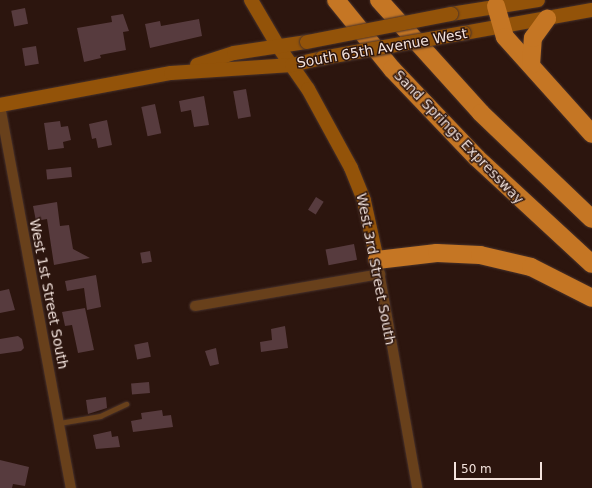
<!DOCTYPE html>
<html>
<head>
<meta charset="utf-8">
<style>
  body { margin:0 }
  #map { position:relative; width:592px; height:488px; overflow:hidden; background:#2c150e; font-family:"DejaVu Sans",sans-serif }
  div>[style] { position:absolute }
  .building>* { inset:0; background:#573b3e; transform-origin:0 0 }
  .roads { filter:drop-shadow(0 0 1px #48322b) drop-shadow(0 0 1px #48322b) }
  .lane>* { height:5px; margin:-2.5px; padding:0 2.5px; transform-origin:2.5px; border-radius:2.5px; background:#68401b }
  .street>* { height:10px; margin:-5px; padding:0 5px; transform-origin:5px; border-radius:5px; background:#68401b }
  .secondary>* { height:14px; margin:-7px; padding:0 7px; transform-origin:7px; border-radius:7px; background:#935309 }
  .highway>* { height:18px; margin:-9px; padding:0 9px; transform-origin:9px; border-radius:9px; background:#c57624 }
  .bridges { filter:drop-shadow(0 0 1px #48322b) drop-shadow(0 0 1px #48322b) }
  .secondary-bridge>* { height:14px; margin:-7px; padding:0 7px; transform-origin:7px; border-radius:7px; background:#935309 }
  span { translate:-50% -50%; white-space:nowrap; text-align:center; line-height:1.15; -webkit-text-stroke:3px #2c150e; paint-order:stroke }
  .street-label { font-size:14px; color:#f3e3dd }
  .scale { position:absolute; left:454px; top:462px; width:88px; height:18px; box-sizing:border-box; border:2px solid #f3e3dd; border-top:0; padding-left:5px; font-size:12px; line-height:14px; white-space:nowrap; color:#f3e3dd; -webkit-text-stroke:3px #2c150e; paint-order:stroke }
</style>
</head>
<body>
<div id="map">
  <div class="building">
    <div style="left:25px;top:8px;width:16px;height:14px;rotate:79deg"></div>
    <div style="clip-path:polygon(123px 14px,129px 31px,123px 32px,126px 50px,100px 55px,101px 58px,84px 62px,77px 28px,112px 22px,111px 16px)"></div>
    <div style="clip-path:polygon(199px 19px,202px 36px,150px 48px,145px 24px,160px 21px,161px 26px)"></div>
    <div style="left:36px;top:46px;width:18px;height:14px;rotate:81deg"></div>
    <div style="left:246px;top:89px;width:28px;height:13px;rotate:80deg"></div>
    <div style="clip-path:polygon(204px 96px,209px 125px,194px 127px,191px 110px,181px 112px,179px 101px)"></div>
    <div style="left:155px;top:104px;width:30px;height:14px;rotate:78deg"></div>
    <div style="clip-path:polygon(107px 120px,112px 145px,98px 148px,96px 138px,92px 139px,89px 124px)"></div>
    <div style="clip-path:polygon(60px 121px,61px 127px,68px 126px,71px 140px,63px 142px,64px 148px,48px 150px,44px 123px)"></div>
    <div style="left:71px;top:167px;width:10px;height:25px;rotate:84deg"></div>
    <div style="left:316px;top:197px;width:9px;height:15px;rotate:32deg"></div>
    <div style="clip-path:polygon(57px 202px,60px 226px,69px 225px,73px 249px,90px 258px,54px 265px,47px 219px,36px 221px,33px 206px)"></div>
    <div style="left:354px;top:244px;width:16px;height:29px;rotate:79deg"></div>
    <div style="left:150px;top:251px;width:11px;height:10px;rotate:80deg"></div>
    <div style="clip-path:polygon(96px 275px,101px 307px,87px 310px,84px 288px,67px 291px,65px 281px)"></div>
    <div style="clip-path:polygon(9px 289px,15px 310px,0 313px,0 291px)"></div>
    <div style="clip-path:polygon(85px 308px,94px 350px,78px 353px,72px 325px,65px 326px,62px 312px)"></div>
    <div style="clip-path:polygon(285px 326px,288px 348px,261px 352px,260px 342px,272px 340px,271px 329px)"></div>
    <div style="clip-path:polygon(18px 336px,22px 339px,24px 348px,21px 351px,0 354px,0 339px)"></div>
    <div style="left:148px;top:342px;width:15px;height:14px;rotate:79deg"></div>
    <div style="clip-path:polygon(216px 348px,219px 364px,210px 366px,205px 351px)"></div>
    <div style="left:149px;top:382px;width:11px;height:18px;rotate:85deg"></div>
    <div style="clip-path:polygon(106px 397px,107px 408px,88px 414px,86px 400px)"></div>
    <div style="clip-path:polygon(162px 410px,163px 416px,171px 415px,173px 427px,133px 432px,131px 421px,142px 419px,141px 413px)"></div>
    <div style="clip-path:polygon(111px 431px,112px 437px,118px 436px,120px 447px,96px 449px,93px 435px)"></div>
    <div style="clip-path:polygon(0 460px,29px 467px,25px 486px,13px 484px,12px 488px,0 488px)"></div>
  </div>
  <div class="roads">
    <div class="lane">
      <div style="left:59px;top:423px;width:42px;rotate:-9.7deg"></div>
      <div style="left:100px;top:416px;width:29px;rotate:-25deg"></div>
    </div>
    <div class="street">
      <div style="left:0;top:106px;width:389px;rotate:79.5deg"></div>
      <div style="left:377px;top:260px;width:231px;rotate:80deg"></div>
      <div style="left:195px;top:306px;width:188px;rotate:-9.8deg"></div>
    </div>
    <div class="secondary">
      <div style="left:251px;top:0;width:53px;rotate:59.6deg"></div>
      <div style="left:278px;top:46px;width:52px;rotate:55.1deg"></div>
      <div style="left:308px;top:89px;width:90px;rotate:61.4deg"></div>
      <div style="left:351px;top:168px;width:35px;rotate:68deg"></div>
      <div style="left:364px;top:201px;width:60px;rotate:77.6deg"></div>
      <div style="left:451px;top:14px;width:88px;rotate:-9.1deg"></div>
      <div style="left:464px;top:33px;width:130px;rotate:-10.2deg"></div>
      <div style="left:197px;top:65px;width:39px;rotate:-18deg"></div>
      <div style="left:234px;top:53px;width:74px;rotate:-8.6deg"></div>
      <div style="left:0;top:105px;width:174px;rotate:-10.6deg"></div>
      <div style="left:171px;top:73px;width:121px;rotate:-3.8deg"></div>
      <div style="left:292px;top:65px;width:31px;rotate:-13deg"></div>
    </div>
    <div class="highway">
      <div style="left:336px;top:0;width:89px;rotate:50.9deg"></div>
      <div style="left:392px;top:69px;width:123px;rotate:46.3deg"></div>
      <div style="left:477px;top:158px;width:156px;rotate:42.7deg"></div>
      <div style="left:379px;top:0;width:152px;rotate:47.9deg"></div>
      <div style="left:481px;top:113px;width:153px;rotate:43.7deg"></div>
      <div style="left:496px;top:6px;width:32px;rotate:74deg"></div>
      <div style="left:505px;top:37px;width:130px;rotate:48.1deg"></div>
      <div style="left:531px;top:65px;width:27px;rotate:-86deg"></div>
      <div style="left:533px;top:38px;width:24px;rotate:-54deg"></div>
      <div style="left:377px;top:260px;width:60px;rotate:-6.7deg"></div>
      <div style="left:437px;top:253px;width:43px;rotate:2.7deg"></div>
      <div style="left:480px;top:255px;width:52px;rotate:13.2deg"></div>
      <div style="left:531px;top:267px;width:68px;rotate:26.9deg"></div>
    </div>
  </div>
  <div class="bridges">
    <div class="secondary-bridge">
      <div style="left:307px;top:42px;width:147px;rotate:-11deg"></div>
      <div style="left:322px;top:58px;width:144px;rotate:-10deg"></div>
    </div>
  </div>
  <div class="street-label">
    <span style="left:382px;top:48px;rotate:-10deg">South 65th Avenue West</span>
    <span style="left:459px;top:137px;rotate:46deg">Sand Springs Expressway</span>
    <span style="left:376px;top:269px;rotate:79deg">West 3rd Street South</span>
    <span style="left:49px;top:294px;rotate:79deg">West 1st Street South</span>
  </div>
  <div class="scale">50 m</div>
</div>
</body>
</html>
